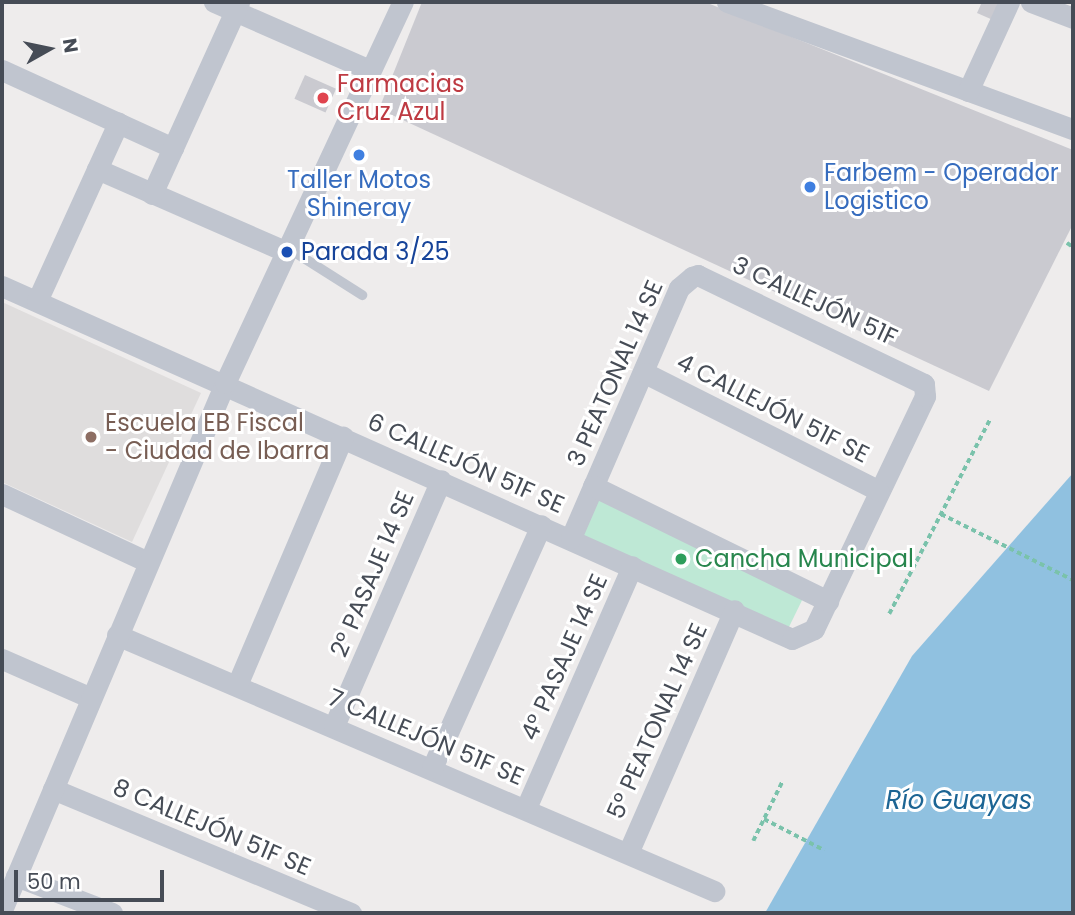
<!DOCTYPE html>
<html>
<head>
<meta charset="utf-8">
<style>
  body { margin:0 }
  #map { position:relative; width:1075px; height:915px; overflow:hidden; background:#eeecec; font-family:Poppins,sans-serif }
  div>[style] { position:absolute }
  .education>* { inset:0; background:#dfdddd }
  .green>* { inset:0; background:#bee8d5; transform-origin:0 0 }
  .water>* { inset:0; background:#90c1e0 }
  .building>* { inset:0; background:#cacad0; transform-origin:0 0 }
  .path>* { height:3.5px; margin-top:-1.75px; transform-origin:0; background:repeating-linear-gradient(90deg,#7ac2ab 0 5px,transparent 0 8.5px) }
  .service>* { height:10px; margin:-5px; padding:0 5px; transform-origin:5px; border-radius:5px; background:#c0c5cf }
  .minor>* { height:21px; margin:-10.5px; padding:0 10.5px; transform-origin:10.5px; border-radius:10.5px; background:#c0c5cf }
  .dots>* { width:19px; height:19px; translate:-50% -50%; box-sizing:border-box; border:4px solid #fff; border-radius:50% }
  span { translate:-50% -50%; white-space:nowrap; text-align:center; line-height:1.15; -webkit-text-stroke:6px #fff; paint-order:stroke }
  .health-label { font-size:24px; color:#be3a42 }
  .left { translate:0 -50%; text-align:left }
  .shop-label { font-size:24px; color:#366cbe }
  .transit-label { font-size:24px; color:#164399 }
  .street-label { font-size:24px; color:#464c56 }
  .education-label { font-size:24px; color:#785e54 }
  .leisure-label { font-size:24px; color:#27864d }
  .water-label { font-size:26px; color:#1c6594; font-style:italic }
  .frame { position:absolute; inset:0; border:4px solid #464c56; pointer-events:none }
  .north { position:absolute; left:14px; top:14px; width:70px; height:70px; -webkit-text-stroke:5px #fff; paint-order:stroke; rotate:81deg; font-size:19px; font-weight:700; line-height:28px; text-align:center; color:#464c56 }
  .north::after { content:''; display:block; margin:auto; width:24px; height:32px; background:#464c56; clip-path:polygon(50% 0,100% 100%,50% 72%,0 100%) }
  .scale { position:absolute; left:14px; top:870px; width:150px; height:32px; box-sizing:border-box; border:4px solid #464c56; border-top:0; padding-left:9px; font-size:21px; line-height:24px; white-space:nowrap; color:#464c56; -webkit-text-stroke:5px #fff; paint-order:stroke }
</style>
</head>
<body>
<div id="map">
  <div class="education">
    <div style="clip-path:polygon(2px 302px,201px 393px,132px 542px,2px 482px)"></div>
  </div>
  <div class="green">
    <div style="left:599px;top:494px;width:229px;height:47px;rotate:26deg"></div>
  </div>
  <div class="water">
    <div style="clip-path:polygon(1073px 473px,1073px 913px,765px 913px,912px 656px)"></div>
  </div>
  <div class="building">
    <div style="clip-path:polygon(422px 2px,705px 2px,1073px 150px,1073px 224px,989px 391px,379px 109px)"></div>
    <div style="clip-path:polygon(982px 2px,1001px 2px,993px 20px,977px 13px)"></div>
    <div style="left:305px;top:75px;width:34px;height:26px;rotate:24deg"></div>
  </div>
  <div class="path">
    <div style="left:1067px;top:243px;width:7px;rotate:34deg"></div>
    <div style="left:941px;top:514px;width:148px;rotate:26.6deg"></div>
    <div style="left:889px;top:614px;width:220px;rotate:-62.6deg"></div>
    <div style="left:764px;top:819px;width:68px;rotate:27.3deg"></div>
    <div style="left:753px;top:841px;width:66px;rotate:-63.8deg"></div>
  </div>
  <div class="service">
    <div style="left:288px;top:248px;width:88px;rotate:32.4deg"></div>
  </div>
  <div class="minor">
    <div style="left:214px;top:2px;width:170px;rotate:23.6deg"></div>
    <div style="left:727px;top:2px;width:369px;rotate:20.2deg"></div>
    <div style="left:1031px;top:2px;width:45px;rotate:20.9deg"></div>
    <div style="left:2px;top:70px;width:188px;rotate:24.5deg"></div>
    <div style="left:968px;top:91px;width:98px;rotate:-65.3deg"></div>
    <div style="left:97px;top:169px;width:207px;rotate:23.6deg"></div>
    <div style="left:152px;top:194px;width:211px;rotate:-65.6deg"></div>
    <div style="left:2px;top:286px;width:865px;rotate:24.08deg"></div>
    <div style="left:792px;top:639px;width:24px;rotate:-24deg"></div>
    <div style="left:814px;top:629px;width:258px;rotate:-64.5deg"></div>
    <div style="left:925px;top:396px;width:12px;rotate:-95deg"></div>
    <div style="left:924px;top:384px;width:251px;rotate:-154.3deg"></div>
    <div style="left:698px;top:275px;width:6px;rotate:162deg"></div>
    <div style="left:692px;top:277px;width:17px;rotate:140deg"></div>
    <div style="left:679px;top:288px;width:272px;rotate:113.4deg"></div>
    <div style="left:37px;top:301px;width:196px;rotate:-65.5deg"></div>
    <div style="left:645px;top:373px;width:261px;rotate:26.7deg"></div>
    <div style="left:593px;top:486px;width:262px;rotate:26.1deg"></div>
    <div style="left:2px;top:494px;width:161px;rotate:25deg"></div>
    <div style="left:117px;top:635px;width:650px;rotate:23.21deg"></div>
    <div style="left:2px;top:659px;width:97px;rotate:23.7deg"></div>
    <div style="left:237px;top:685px;width:270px;rotate:-66.9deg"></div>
    <div style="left:334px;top:726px;width:268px;rotate:-66.5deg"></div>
    <div style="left:432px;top:768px;width:266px;rotate:-65.8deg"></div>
    <div style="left:53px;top:789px;width:323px;rotate:22.6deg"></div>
    <div style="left:526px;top:808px;width:264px;rotate:-66.3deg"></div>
    <div style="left:628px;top:853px;width:265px;rotate:-66.4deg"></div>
    <div style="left:16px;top:876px;width:103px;rotate:21.1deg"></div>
    <div style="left:2px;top:910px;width:572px;rotate:-67.06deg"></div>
    <div style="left:225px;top:383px;width:421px;rotate:-65deg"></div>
  </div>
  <div class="dots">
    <div style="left:323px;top:98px;background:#e0444e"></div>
    <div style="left:359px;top:155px;background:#3f7fe0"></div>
    <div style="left:810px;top:187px;background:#3f7fe0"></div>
    <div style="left:287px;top:252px;background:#1a4fb4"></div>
    <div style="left:91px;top:437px;background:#8d6e63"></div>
    <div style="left:681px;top:559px;background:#2e9e5b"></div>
  </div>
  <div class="health-label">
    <span class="left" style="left:337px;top:98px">Farmacias<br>Cruz Azul</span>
  </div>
  <div class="shop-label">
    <span class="left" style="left:824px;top:187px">Farbem - Operador<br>Logistico</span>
    <span style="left:359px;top:194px">Taller Motos<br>Shineray</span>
  </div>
  <div class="transit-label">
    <span class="left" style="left:301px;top:252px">Parada 3/25</span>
  </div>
  <div class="street-label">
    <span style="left:815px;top:301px;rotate:25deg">3 CALLEJÓN 51F</span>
    <span style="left:615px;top:373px;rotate:-66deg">3 PEATONAL 14 SE</span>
    <span style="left:773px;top:408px;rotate:27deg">4 CALLEJÓN 51F SE</span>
    <span style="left:466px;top:463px;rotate:24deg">6 CALLEJÓN 51F SE</span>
    <span style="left:372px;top:574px;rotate:-67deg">2° PASAJE 14 SE</span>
    <span style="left:564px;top:657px;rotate:-66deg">4° PASAJE 14 SE</span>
    <span style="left:657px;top:721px;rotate:-66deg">5° PEATONAL 14 SE</span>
    <span style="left:426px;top:737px;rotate:23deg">7 CALLEJÓN 51F SE</span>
    <span style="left:212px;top:827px;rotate:23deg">8 CALLEJÓN 51F SE</span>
  </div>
  <div class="education-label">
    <span class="left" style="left:105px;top:437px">Escuela EB Fiscal<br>- Ciudad de Ibarra</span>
  </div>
  <div class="leisure-label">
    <span class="left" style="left:695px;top:559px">Cancha Municipal</span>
  </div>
  <div class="water-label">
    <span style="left:959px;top:801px">Río Guayas</span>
  </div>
  <div class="frame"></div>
  <div class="north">N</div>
  <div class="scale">50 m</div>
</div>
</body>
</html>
